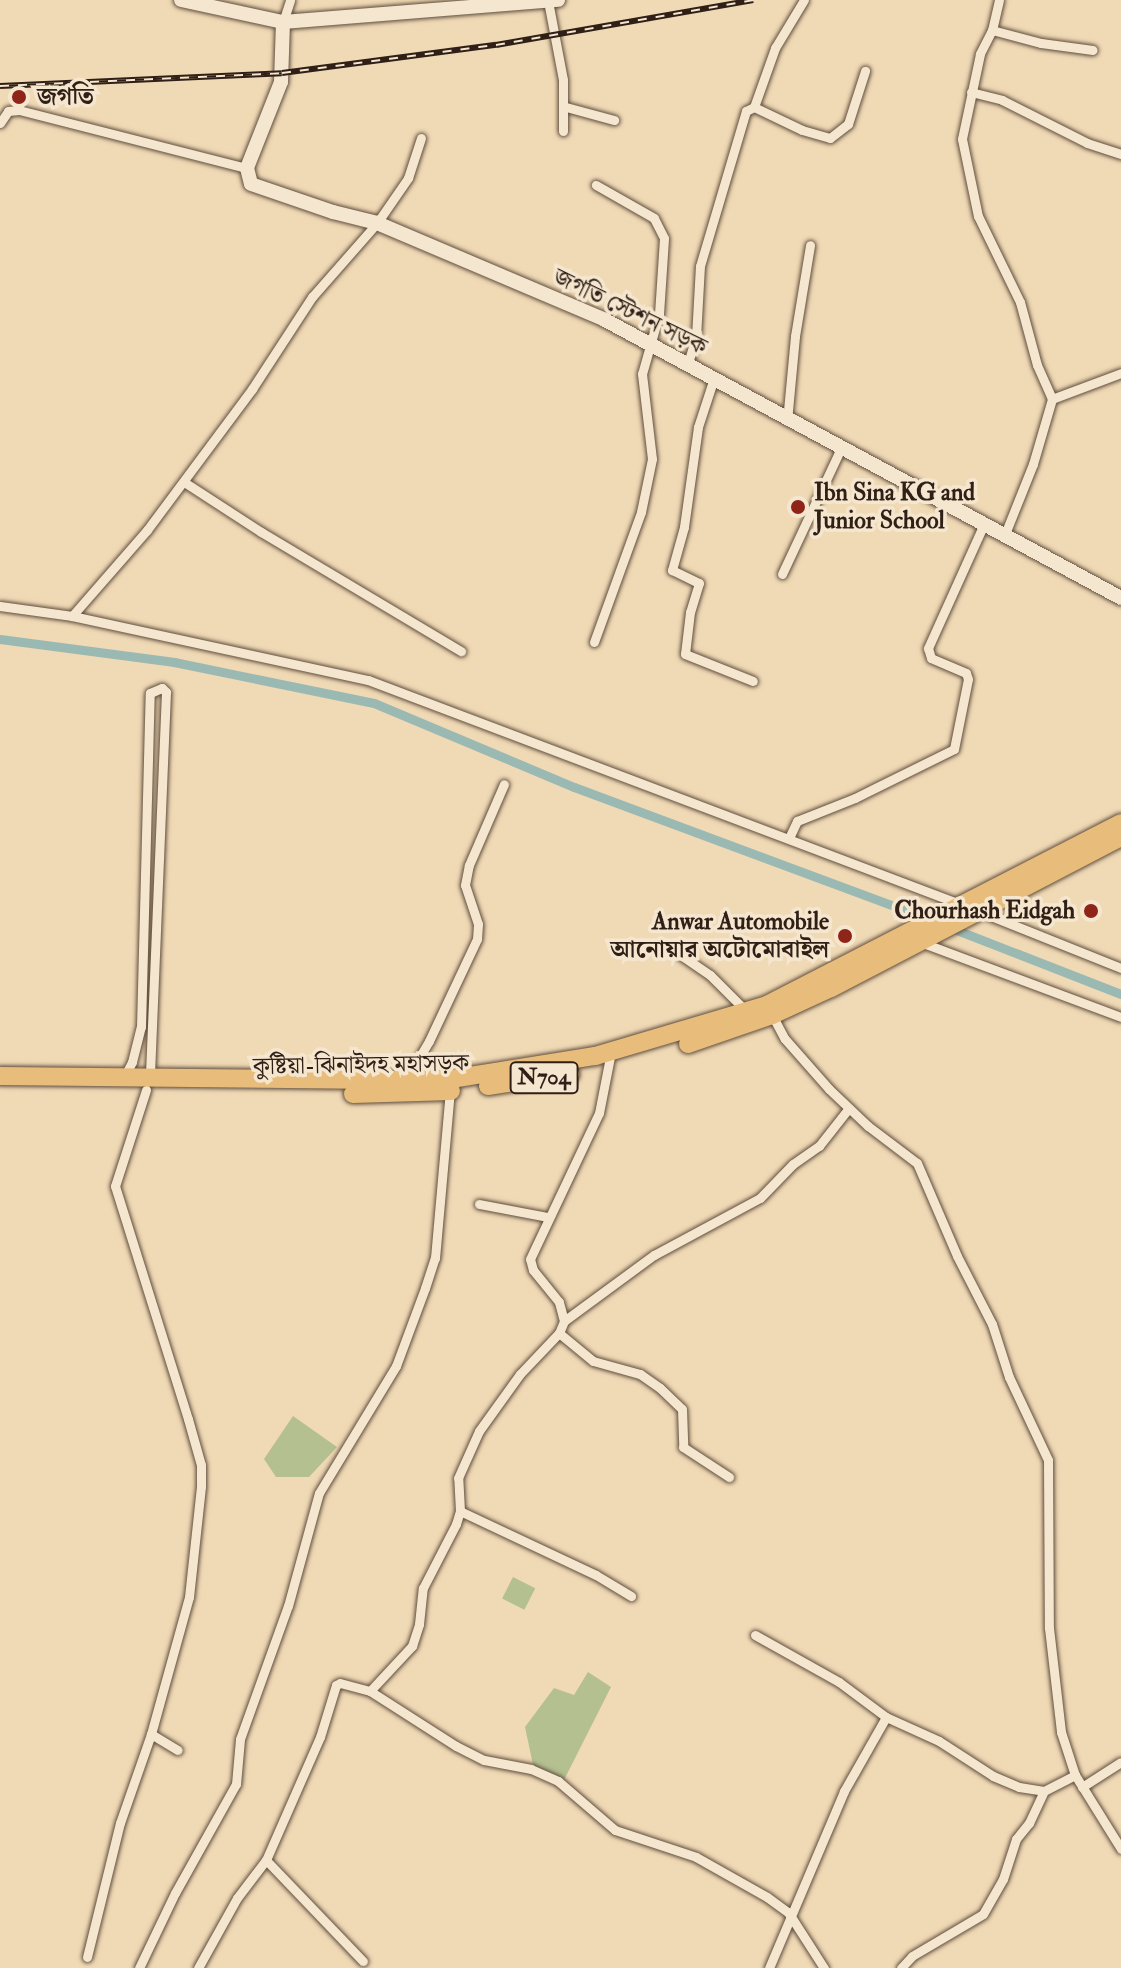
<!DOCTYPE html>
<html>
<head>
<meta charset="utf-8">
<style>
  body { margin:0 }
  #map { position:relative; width:1121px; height:1968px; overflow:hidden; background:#f0d9b5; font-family:"IM FELL Double Pica","Noto Serif Bengali",serif }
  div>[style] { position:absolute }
  .green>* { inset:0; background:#b5c091; transform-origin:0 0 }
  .canal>* { height:9px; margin:-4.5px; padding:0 4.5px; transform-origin:4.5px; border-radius:4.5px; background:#9bb9b3 }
  .roads { filter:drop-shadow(0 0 2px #5f4e3e) drop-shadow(0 0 2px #5f4e3e) }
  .street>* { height:9px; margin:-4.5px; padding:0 4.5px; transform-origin:4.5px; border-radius:4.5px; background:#f5e6cf }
  .secondary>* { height:14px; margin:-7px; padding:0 7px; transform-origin:7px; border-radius:7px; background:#f5e6cf }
  .highway>* { height:18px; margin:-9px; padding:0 9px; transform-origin:9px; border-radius:9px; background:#e8bc7a }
  .rail>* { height:6px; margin-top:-3px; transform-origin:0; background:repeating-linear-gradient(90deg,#f5e6cf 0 9px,#2f1f16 0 18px); box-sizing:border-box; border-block:2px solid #2f1f16 }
  .dots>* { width:22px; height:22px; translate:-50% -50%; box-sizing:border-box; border:4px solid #f5e6cf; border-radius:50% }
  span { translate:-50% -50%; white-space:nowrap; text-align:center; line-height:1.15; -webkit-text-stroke:7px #f5e6cf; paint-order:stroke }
  .shield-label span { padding:2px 6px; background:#f5e6cf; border:2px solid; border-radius:6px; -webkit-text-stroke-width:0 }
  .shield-label { font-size:22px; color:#2f1f16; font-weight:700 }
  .poi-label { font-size:24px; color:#2f1f16; font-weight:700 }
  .left { translate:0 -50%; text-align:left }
  .right { translate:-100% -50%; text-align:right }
  .street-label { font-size:24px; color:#2f1f16 }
</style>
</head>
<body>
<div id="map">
  <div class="green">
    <div style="clip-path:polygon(293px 1416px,337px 1447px,309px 1477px,276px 1477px,264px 1459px)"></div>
    <div style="left:513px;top:1577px;width:25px;height:24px;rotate:27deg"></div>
    <div style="clip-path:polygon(588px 1672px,611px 1687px,564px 1780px,533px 1765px,525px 1727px,554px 1688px,574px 1695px)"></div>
  </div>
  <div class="canal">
    <div style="left:0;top:639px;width:176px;rotate:7.5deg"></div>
    <div style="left:174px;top:662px;width:204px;rotate:11.6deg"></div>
    <div style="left:374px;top:703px;width:217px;rotate:22.8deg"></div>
    <div style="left:574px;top:787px;width:382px;rotate:20.4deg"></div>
    <div style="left:949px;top:927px;width:185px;rotate:21.3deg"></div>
  </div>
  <div class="roads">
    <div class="street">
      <div style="left:999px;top:0;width:31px;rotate:103deg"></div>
      <div style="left:992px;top:30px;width:27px;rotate:117deg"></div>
      <div style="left:980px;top:54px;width:87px;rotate:102deg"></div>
      <div style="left:962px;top:139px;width:79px;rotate:78.3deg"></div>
      <div style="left:978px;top:216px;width:96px;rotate:64deg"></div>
      <div style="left:1020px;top:302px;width:65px;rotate:74.9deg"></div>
      <div style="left:1037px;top:365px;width:37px;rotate:66deg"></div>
      <div style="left:1052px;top:399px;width:68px;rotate:106.3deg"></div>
      <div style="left:1033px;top:464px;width:75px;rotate:111.8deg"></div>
      <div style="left:548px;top:1px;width:80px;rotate:79.2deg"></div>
      <div style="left:563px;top:80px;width:51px;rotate:90deg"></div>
      <div style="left:283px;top:22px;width:23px;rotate:-72deg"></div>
      <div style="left:992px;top:30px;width:51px;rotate:14.9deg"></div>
      <div style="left:1041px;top:43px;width:52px;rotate:7.7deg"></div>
      <div style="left:971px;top:92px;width:32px;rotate:14deg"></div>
      <div style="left:1002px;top:100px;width:95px;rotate:26.8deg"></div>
      <div style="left:1087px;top:143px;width:36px;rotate:18deg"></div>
      <div style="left:566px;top:107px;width:50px;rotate:15.2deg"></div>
      <div style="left:754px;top:107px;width:63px;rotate:-70.4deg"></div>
      <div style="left:775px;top:48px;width:56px;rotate:-58.9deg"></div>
      <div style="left:0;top:123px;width:14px;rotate:-56deg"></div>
      <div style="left:8px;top:111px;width:11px;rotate:-5deg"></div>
      <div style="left:19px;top:110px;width:235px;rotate:14.3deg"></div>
      <div style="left:688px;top:363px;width:27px;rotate:-73deg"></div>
      <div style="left:696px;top:337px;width:71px;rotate:-86.8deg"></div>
      <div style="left:700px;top:266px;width:162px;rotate:-73.5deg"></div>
      <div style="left:746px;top:111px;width:9px;rotate:-27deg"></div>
      <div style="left:754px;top:107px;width:53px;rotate:25.6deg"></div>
      <div style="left:802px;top:130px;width:29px;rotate:16deg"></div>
      <div style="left:830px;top:138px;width:23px;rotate:-38deg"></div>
      <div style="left:848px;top:124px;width:56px;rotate:-72.2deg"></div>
      <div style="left:714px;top:378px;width:52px;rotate:108.1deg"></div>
      <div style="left:698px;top:427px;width:101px;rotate:98deg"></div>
      <div style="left:684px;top:527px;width:45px;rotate:105.6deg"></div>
      <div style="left:672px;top:570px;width:30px;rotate:26deg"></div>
      <div style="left:699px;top:583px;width:30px;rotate:107deg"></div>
      <div style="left:690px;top:612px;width:42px;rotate:96.8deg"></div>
      <div style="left:685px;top:654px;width:73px;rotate:21.7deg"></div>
      <div style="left:1052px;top:399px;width:74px;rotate:-20.6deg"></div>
      <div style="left:787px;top:421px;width:85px;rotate:-84.6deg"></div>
      <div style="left:795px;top:336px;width:92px;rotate:-80.6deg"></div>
      <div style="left:184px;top:482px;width:92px;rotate:33deg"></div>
      <div style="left:261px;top:532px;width:233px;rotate:30.8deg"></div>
      <div style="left:782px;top:574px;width:139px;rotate:-64.9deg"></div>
      <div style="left:0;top:606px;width:73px;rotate:7.9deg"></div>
      <div style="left:72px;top:616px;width:303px;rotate:12.2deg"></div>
      <div style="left:368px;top:680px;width:633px;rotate:20.73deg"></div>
      <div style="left:72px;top:616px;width:114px;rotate:-48.9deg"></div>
      <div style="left:147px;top:530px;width:176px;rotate:-53.3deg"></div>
      <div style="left:252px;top:389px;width:110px;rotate:-56.9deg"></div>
      <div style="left:312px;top:297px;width:98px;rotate:-48.7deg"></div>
      <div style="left:377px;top:223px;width:55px;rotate:-55.4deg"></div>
      <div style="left:408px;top:178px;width:42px;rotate:-72deg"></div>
      <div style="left:594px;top:642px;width:138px;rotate:-70.1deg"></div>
      <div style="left:641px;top:512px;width:54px;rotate:-78.3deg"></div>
      <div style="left:652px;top:459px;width:86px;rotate:-96.7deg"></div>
      <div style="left:642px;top:374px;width:62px;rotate:-74.2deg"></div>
      <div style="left:659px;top:314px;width:76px;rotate:-86.2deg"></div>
      <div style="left:664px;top:238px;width:22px;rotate:-117deg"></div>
      <div style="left:654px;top:218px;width:67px;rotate:-150.4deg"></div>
      <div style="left:789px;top:838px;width:19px;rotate:-65deg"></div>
      <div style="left:797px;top:821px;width:62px;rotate:-21.6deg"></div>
      <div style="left:855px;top:798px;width:110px;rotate:-26.3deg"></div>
      <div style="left:954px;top:749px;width:71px;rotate:-78.7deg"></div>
      <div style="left:968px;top:679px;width:6px;rotate:-108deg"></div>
      <div style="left:966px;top:673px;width:38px;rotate:-157deg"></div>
      <div style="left:931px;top:658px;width:10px;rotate:-107deg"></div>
      <div style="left:928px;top:648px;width:136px;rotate:-65.7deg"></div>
      <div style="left:981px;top:912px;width:151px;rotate:21.8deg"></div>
      <div style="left:923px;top:943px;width:211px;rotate:20.5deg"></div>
      <div style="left:672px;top:949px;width:46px;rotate:34.4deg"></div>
      <div style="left:710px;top:975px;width:49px;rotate:45deg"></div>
      <div style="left:772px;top:1015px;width:27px;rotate:62deg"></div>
      <div style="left:785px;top:1039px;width:67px;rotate:48.7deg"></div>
      <div style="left:829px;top:1089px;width:54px;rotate:43.5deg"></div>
      <div style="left:868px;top:1126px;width:61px;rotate:37.1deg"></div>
      <div style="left:917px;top:1163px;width:101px;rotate:66.7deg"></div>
      <div style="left:957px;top:1256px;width:76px;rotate:62.8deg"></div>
      <div style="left:992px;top:1324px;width:56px;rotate:72.2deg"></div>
      <div style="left:1009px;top:1377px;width:92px;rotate:64.8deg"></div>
      <div style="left:1048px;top:1460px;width:168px;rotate:89.7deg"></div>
      <div style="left:1049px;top:1628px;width:105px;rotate:83.4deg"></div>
      <div style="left:1061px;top:1732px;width:45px;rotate:72deg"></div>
      <div style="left:1075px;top:1775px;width:87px;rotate:58.1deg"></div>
      <div style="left:123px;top:1079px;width:19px;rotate:-62deg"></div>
      <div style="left:132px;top:1062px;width:36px;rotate:-76deg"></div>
      <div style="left:141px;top:1027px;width:334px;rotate:-88.5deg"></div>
      <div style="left:150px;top:693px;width:13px;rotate:-23deg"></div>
      <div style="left:162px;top:688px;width:6px;rotate:45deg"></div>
      <div style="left:166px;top:692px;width:387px;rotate:92.4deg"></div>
      <div style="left:406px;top:1080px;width:45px;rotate:-59.5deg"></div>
      <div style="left:429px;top:1041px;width:113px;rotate:-64.8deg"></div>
      <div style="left:477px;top:939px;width:15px;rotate:-86deg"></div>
      <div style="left:478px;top:924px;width:41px;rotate:-108.4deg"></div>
      <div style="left:465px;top:885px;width:20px;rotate:-79deg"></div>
      <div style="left:469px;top:865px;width:88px;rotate:-66.6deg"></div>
      <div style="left:479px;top:1204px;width:70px;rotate:10.7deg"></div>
      <div style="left:564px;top:1321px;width:112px;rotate:-36.3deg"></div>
      <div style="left:654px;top:1255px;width:120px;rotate:-28.3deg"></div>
      <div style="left:760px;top:1198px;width:47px;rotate:-45.9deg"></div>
      <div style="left:793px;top:1164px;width:32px;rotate:-35deg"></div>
      <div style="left:819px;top:1146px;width:48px;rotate:-51.7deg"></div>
      <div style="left:559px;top:1333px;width:44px;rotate:39.5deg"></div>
      <div style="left:593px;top:1361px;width:49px;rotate:15.5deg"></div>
      <div style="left:640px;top:1374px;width:24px;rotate:35deg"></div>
      <div style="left:660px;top:1388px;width:30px;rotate:44deg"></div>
      <div style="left:682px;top:1409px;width:38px;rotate:88deg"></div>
      <div style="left:683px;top:1447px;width:55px;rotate:33.1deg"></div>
      <div style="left:460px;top:1511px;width:150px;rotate:25.2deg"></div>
      <div style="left:596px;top:1575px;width:41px;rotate:31deg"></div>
      <div style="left:755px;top:1635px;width:96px;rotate:29.2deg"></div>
      <div style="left:839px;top:1682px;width:59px;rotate:36.7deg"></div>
      <div style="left:886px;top:1717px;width:58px;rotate:24.4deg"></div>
      <div style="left:939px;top:1741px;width:64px;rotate:32.9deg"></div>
      <div style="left:993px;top:1776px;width:28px;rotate:23deg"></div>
      <div style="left:1019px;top:1787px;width:25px;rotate:9deg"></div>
      <div style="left:1044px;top:1791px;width:35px;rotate:-27deg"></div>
      <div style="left:370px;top:1691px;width:62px;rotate:-47deg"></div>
      <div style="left:412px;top:1646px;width:23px;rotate:-72deg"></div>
      <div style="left:419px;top:1624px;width:36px;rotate:-84deg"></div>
      <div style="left:423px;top:1588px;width:72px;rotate:-62.7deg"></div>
      <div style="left:456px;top:1524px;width:14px;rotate:-73deg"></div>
      <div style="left:460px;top:1511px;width:33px;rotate:-93deg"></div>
      <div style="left:458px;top:1478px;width:51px;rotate:-65.9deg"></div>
      <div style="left:479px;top:1431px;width:70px;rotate:-54.3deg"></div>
      <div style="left:520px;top:1374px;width:57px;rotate:-46.4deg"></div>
      <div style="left:559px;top:1333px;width:13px;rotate:-67deg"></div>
      <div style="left:564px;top:1321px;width:20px;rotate:-105deg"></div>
      <div style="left:559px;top:1302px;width:41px;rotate:-129.1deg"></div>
      <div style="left:533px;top:1270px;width:11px;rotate:-105deg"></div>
      <div style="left:530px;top:1259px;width:161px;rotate:-64.7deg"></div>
      <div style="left:599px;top:1113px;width:62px;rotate:-78.9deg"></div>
      <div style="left:151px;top:1734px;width:31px;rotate:31deg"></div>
      <div style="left:1082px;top:1787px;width:46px;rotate:-32.7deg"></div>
      <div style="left:266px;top:1860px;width:140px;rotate:46.2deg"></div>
      <div style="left:87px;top:1957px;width:138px;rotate:-76.2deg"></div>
      <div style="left:120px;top:1823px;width:94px;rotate:-70.8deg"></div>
      <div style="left:151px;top:1734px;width:142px;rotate:-74.5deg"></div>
      <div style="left:189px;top:1597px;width:112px;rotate:-83.8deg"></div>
      <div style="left:201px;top:1486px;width:21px;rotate:-90deg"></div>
      <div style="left:201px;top:1465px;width:48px;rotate:-105.8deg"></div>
      <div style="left:188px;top:1419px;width:244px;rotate:-107.4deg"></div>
      <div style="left:115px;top:1186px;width:101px;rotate:-72.1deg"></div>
      <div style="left:139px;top:1968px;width:83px;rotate:-64.4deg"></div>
      <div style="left:175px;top:1893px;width:125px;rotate:-60.8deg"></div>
      <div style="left:236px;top:1784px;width:45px;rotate:-84.9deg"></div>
      <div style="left:240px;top:1739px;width:141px;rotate:-70.2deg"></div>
      <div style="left:288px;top:1606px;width:117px;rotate:-74.7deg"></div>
      <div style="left:319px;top:1493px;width:149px;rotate:-58.8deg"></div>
      <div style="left:396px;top:1366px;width:83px;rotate:-69.6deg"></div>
      <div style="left:425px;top:1288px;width:32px;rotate:-72deg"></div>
      <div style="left:435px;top:1258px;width:169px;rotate:-84.9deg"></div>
      <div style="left:198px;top:1968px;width:80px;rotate:-60.9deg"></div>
      <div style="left:237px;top:1898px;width:48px;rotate:-52.7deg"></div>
      <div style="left:266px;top:1860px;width:134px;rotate:-66.3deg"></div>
      <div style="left:320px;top:1737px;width:54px;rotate:-72.9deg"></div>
      <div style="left:336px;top:1685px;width:4px;rotate:-27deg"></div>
      <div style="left:340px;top:1683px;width:31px;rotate:15deg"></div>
      <div style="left:370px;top:1691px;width:102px;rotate:32.6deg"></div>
      <div style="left:456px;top:1746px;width:31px;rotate:27deg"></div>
      <div style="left:484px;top:1760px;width:48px;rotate:10.8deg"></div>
      <div style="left:531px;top:1769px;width:30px;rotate:24deg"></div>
      <div style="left:558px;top:1781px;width:75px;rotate:40.7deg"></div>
      <div style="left:615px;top:1830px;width:85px;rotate:18.4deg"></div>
      <div style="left:696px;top:1857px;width:81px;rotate:29.4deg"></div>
      <div style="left:767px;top:1897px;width:26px;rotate:36deg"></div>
      <div style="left:788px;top:1912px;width:67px;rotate:57.3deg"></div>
      <div style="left:769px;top:1968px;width:192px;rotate:-67deg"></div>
      <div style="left:844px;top:1791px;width:85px;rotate:-60.4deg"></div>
      <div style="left:901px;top:1968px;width:16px;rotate:-47deg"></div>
      <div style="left:912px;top:1956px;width:82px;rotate:-30.6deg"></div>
      <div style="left:983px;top:1914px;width:40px;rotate:-60.3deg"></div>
      <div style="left:1003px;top:1879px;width:42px;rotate:-72deg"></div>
      <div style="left:1016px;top:1839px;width:21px;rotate:-51deg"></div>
      <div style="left:1029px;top:1823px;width:35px;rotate:-65deg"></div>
    </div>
    <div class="secondary">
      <div style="left:181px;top:0;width:104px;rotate:12.2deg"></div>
      <div style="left:283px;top:22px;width:276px;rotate:-4.6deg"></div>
      <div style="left:283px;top:22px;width:60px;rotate:91.9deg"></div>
      <div style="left:281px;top:82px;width:92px;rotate:111.6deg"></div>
      <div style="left:247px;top:168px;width:16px;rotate:76deg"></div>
      <div style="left:251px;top:184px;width:87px;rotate:18.9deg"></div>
      <div style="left:333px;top:212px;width:45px;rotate:14deg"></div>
      <div style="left:377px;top:223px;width:248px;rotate:23deg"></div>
      <div style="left:605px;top:320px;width:586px;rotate:28.31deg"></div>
    </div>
    <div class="highway">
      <div style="left:688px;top:1044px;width:89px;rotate:-19deg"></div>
      <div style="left:772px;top:1015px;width:65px;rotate:-24.6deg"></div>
      <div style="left:831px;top:988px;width:327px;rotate:-27.5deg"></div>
      <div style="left:0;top:1076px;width:406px;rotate:0.6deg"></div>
      <div style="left:406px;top:1080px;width:45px;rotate:-1.3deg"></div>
      <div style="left:451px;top:1079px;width:146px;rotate:-9.1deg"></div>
      <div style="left:595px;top:1056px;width:179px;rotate:-16.5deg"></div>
      <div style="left:767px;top:1005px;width:398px;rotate:-27.2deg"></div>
      <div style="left:488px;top:1086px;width:83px;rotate:-8.3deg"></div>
      <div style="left:353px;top:1094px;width:98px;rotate:-1.8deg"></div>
    </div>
  </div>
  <div class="rail">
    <div style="left:0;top:86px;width:282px;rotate:-2.6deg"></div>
    <div style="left:282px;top:73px;width:216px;rotate:-7.5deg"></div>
    <div style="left:496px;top:45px;width:261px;rotate:-9.9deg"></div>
  </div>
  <div class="dots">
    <div style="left:19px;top:97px;background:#8f2418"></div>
    <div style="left:798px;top:507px;background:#8f2418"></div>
    <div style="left:1091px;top:911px;background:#8f2418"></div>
    <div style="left:845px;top:936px;background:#8f2418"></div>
  </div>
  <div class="shield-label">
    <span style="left:544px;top:1078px">N704</span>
  </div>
  <div class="poi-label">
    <span class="left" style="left:37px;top:97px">জগতি</span>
    <span class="left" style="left:814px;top:507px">Ibn Sina KG and<br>Junior School</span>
    <span class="right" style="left:1075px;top:911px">Chourhash Eidgah</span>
    <span class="right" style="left:829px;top:936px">Anwar Automobile<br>আনোয়ার অটোমোবাইল</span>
  </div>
  <div class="street-label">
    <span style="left:630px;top:312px;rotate:26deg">জগতি স্টেশন সড়ক</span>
    <span style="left:361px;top:1065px;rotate:-1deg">কুষ্টিয়া-ঝিনাইদহ মহাসড়ক</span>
  </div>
</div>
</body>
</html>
